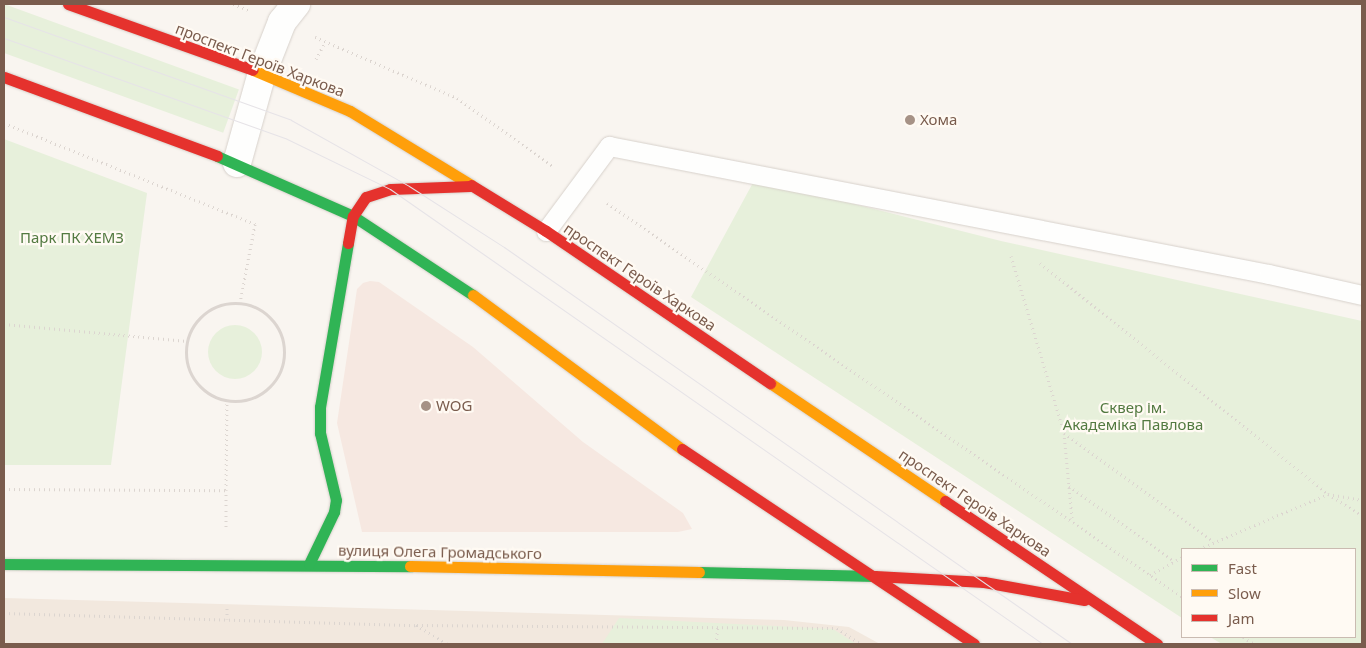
<!DOCTYPE html>
<html>
<head>
<meta charset="utf-8">
<style>
  body { margin:0 }
  #map { position:relative; width:1366px; height:648px; overflow:hidden; background:#f9f5f0; font-family:"Noto Sans",sans-serif }
  div>[style] { position:absolute }
  .residential>* { inset:0; background:#f2e8de }
  .commercial>* { inset:0; background:#f6e8e1 }
  .green>* { inset:0; background:#e7f0db; transform-origin:0 0 }
  .round { border-radius:50% }
  .path>* { height:3px; margin-top:-1.5px; transform-origin:0; background:repeating-linear-gradient(90deg,#dcd5d0 0 1px,transparent 0 5px) }
  .path>.ring { margin:-1.5px; padding:0; box-sizing:content-box; background:none; border:3px solid #dcd5d0; border-radius:50% }
  .roads { filter:drop-shadow(0 0 1px #d7d1cb) drop-shadow(0 0 1px #d7d1cb) }
  .lane>* { height:19px; margin:-9.5px; padding:0 9.5px; transform-origin:9.5px; border-radius:9.5px; background:#fefefd }
  .street>* { height:28px; margin:-14px; padding:0 14px; transform-origin:14px; border-radius:14px; background:#fefefd }
  .fast>* { height:11px; margin:-5.5px; padding:0 5.5px; transform-origin:5.5px; border-radius:5.5px; background:#30b455 }
  .slow>* { height:11px; margin:-5.5px; padding:0 5.5px; transform-origin:5.5px; border-radius:5.5px; background:#ff9f0a }
  .jam>* { height:11px; margin:-5.5px; padding:0 5.5px; transform-origin:5.5px; border-radius:5.5px; background:#e5322d }
  .tram>* { height:1px; margin:-0.5px; padding:0 0.5px; transform-origin:0.5px; border-radius:0.5px; background:#e6e3e7 }
  .dots>* { width:14px; height:14px; translate:-50% -50%; box-sizing:border-box; border:2px solid #fffaf3; border-radius:50% }
  span { translate:-50% -50%; white-space:nowrap; text-align:center; line-height:1.15; -webkit-text-stroke:4.5px #fffaf3; paint-order:stroke }
  .street-label { font-size:15px; color:#7a5c4d }
  .poi-label { font-size:15px; color:#7a5c4d }
  .left { translate:0 -50%; text-align:left }
  .park-label { font-size:15px; color:#537a41 }
  .frame { position:absolute; inset:0; border:5px solid #7a5c4d; pointer-events:none }
  .legend { position:absolute; left:1181px; top:548px; width:175px; height:90px; box-sizing:border-box; background:#fffaf3; border:1px solid #cabbb1; margin:0; padding:6px 9px; list-style:none; font-size:15px; color:#7a5c4d }
  .legend li { display:flex; align-items:center; gap:10px; height:25px }
  .legend b { width:25px; border:1px solid #cabbb1 }
</style>
</head>
<body>
<div id="map">
  <div class="residential">
    <div style="clip-path:polygon(4px 598px,784px 620px,849px 627px,880px 644px,4px 644px)"></div>
  </div>
  <div class="commercial">
    <div style="clip-path:polygon(370px 281px,379px 282px,473px 347px,583px 442px,683px 513px,692px 529px,678px 532px,362px 532px,337px 423px,357px 289px,363px 283px)"></div>
  </div>
  <div class="green">
    <div style="left:4px;top:4px;width:250px;height:46px;rotate:20deg"></div>
    <div style="clip-path:polygon(4px 139px,147px 193px,111px 465px,4px 465px)"></div>
    <div style="clip-path:polygon(755px 179px,1001px 241px,1362px 321px,1362px 644px,1222px 644px,1210px 637px,1355px 637px,1355px 549px,1182px 549px,1182px 618px,691px 297px)"></div>
    <div class="round" style="left:208px;top:325px;width:54px;height:54px"></div>
    <div style="clip-path:polygon(619px 618px,833px 629px,856px 644px,602px 644px)"></div>
  </div>
  <div class="path">
    <div style="left:233px;top:4px;width:17px;rotate:21deg"></div>
    <div style="left:315px;top:37px;width:155px;rotate:23.2deg"></div>
    <div style="left:457px;top:98px;width:119px;rotate:35.4deg"></div>
    <div style="left:316px;top:59px;width:19px;rotate:-62deg"></div>
    <div style="left:4px;top:123px;width:271px;rotate:21.9deg"></div>
    <div style="left:255px;top:224px;width:80px;rotate:100.8deg"></div>
    <div style="left:607px;top:203px;width:697px;rotate:34.42deg"></div>
    <div style="left:1011px;top:256px;width:185px;rotate:73.3deg"></div>
    <div style="left:1040px;top:263px;width:369px;rotate:38.7deg"></div>
    <div style="left:1328px;top:494px;width:35px;rotate:10deg"></div>
    <div class="ring" style="left:186px;top:303px;width:95px;height:95px"></div>
    <div style="left:4px;top:324px;width:184px;rotate:5.3deg"></div>
    <div style="left:1069px;top:486px;width:129px;rotate:35.5deg"></div>
    <div style="left:4px;top:489px;width:222px;rotate:0.3deg"></div>
    <div style="left:226px;top:490px;width:89px;rotate:-89.4deg"></div>
    <div style="left:226px;top:490px;width:39px;rotate:90deg"></div>
    <div style="left:1072px;top:518px;width:85px;rotate:-95.4deg"></div>
    <div style="left:1064px;top:433px;width:185px;rotate:36deg"></div>
    <div style="left:1199px;top:549px;width:140px;rotate:-23.1deg"></div>
    <div style="left:1328px;top:494px;width:40px;rotate:32deg"></div>
    <div style="left:1150px;top:575px;width:37px;rotate:-29deg"></div>
    <div style="left:4px;top:613px;width:412px;rotate:1.7deg"></div>
    <div style="left:416px;top:625px;width:37px;rotate:31deg"></div>
    <div style="left:227px;top:619px;width:14px;rotate:-90deg"></div>
    <div style="left:417px;top:625px;width:420px;rotate:0.4deg"></div>
    <div style="left:837px;top:628px;width:29px;rotate:34deg"></div>
    <div style="left:1243px;top:637px;width:13px;rotate:32deg"></div>
    <div style="left:716px;top:644px;width:18px;rotate:-84deg"></div>
  </div>
  <div class="roads">
    <div class="lane">
      <div style="left:546px;top:231px;width:106px;rotate:-53.5deg"></div>
      <div style="left:609px;top:146px;width:672px;rotate:10.98deg"></div>
      <div style="left:1269px;top:274px;width:95px;rotate:12.7deg"></div>
    </div>
    <div class="street">
      <div style="left:237px;top:163px;width:93px;rotate:-74.5deg"></div>
      <div style="left:262px;top:73px;width:55px;rotate:-68.6deg"></div>
      <div style="left:282px;top:22px;width:23px;rotate:-52deg"></div>
    </div>
    <div class="fast">
      <div style="left:217px;top:156px;width:149px;rotate:23.8deg"></div>
      <div style="left:353px;top:216px;width:144px;rotate:33.4deg"></div>
      <div style="left:4px;top:564px;width:406px;rotate:0.3deg"></div>
      <div style="left:309px;top:564px;width:58px;rotate:-64.3deg"></div>
      <div style="left:334px;top:512px;width:12px;rotate:-81deg"></div>
      <div style="left:336px;top:500px;width:69px;rotate:-103.4deg"></div>
      <div style="left:320px;top:433px;width:26px;rotate:-90deg"></div>
      <div style="left:320px;top:407px;width:166px;rotate:-80.3deg"></div>
      <div style="left:699px;top:572px;width:176px;rotate:1.3deg"></div>
    </div>
    <div class="slow">
      <div style="left:253px;top:70px;width:105px;rotate:22.9deg"></div>
      <div style="left:350px;top:111px;width:142px;rotate:31.4deg"></div>
      <div style="left:473px;top:295px;width:260px;rotate:36.4deg"></div>
      <div style="left:770px;top:383px;width:211px;rotate:34deg"></div>
      <div style="left:410px;top:566px;width:289px;rotate:1.2deg"></div>
    </div>
    <div class="jam">
      <div style="left:68px;top:4px;width:196px;rotate:19.6deg"></div>
      <div style="left:4px;top:77px;width:227px;rotate:20.3deg"></div>
      <div style="left:471px;top:185px;width:88px;rotate:31.5deg"></div>
      <div style="left:546px;top:231px;width:271px;rotate:34.2deg"></div>
      <div style="left:348px;top:243px;width:27px;rotate:-80deg"></div>
      <div style="left:353px;top:216px;width:23px;rotate:-56deg"></div>
      <div style="left:366px;top:197px;width:25px;rotate:-18deg"></div>
      <div style="left:390px;top:189px;width:81px;rotate:-2.1deg"></div>
      <div style="left:682px;top:449px;width:351px;rotate:33.7deg"></div>
      <div style="left:945px;top:501px;width:256px;rotate:34deg"></div>
      <div style="left:875px;top:576px;width:109px;rotate:3.2deg"></div>
      <div style="left:984px;top:582px;width:102px;rotate:10.2deg"></div>
    </div>
  </div>
  <div class="tram">
    <div style="left:4px;top:17px;width:305px;rotate:19.7deg"></div>
    <div style="left:291px;top:120px;width:135px;rotate:29.2deg"></div>
    <div style="left:409px;top:186px;width:113px;rotate:32.7deg"></div>
    <div style="left:504px;top:247px;width:693px;rotate:34.95deg"></div>
    <div style="left:4px;top:38px;width:298px;rotate:19.6deg"></div>
    <div style="left:285px;top:138px;width:117px;rotate:25.9deg"></div>
    <div style="left:390px;top:189px;width:796px;rotate:34.87deg"></div>
  </div>
  <div class="dots">
    <div style="left:910px;top:120px;background:#a69286"></div>
    <div style="left:426px;top:406px;background:#a69286"></div>
  </div>
  <div class="street-label">
    <span style="left:260px;top:60px;rotate:21deg">проспект Героїв Харкова</span>
    <span style="left:640px;top:277px;rotate:34deg">проспект Героїв Харкова</span>
    <span style="left:975px;top:503px;rotate:34deg">проспект Героїв Харкова</span>
    <span style="left:440px;top:552px;rotate:1deg">вулиця Олега Громадського</span>
  </div>
  <div class="poi-label">
    <span class="left" style="left:920px;top:120px">Хома</span>
    <span class="left" style="left:436px;top:406px">WOG</span>
  </div>
  <div class="park-label">
    <span style="left:72px;top:238px">Парк ПК ХЕМЗ</span>
    <span style="left:1133px;top:416px">Сквер ім.<br>Академіка Павлова</span>
  </div>
  <div class="frame"></div>
  <ul class="legend">
  <li><b style="height:6px;background:#30b455"></b>Fast</li>
  <li><b style="height:6px;background:#ff9f0a"></b>Slow</li>
  <li><b style="height:6px;background:#e5322d"></b>Jam</li>
  </ul>
</div>
</body>
</html>
